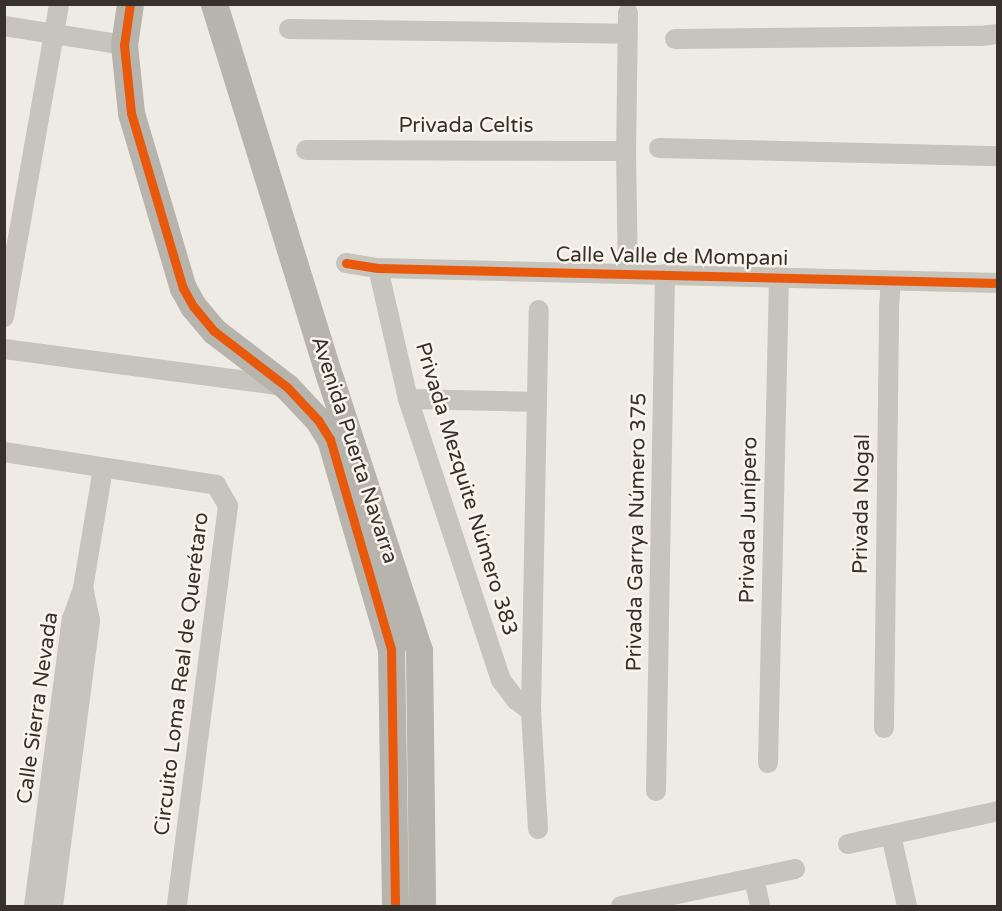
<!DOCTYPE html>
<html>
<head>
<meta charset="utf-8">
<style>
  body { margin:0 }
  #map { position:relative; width:1002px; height:911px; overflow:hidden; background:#edebe4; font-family:"Varela Round",sans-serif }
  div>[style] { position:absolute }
  .street>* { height:20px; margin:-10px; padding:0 10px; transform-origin:10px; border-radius:10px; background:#c7c3bd }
  .secondary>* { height:27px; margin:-13.5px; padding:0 13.5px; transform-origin:13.5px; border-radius:13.5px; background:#b7b3ad }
  .cycleway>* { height:9px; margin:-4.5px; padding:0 4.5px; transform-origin:4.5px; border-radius:4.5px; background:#e8590c }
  span { translate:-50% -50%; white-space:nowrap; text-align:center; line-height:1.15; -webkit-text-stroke:5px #f9f5ed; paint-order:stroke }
  .street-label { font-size:21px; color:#38312b }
  .frame { position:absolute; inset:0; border:6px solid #38312b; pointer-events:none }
</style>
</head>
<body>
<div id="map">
  <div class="street">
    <div style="left:628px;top:13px;width:138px;rotate:90.8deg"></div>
    <div style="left:626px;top:151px;width:123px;rotate:89.1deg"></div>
    <div style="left:4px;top:26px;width:121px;rotate:9deg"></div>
    <div style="left:289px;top:29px;width:338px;rotate:0.8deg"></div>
    <div style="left:675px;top:39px;width:306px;rotate:-0.6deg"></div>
    <div style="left:981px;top:36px;width:17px;rotate:-7deg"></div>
    <div style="left:659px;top:148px;width:339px;rotate:1.4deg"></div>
    <div style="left:306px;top:150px;width:320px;rotate:0.2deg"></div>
    <div style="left:346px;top:263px;width:32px;rotate:9deg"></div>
    <div style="left:378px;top:268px;width:620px;rotate:1.39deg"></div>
    <div style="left:378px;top:268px;width:134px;rotate:77.1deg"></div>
    <div style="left:408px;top:399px;width:296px;rotate:71.7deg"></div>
    <div style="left:501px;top:680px;width:25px;rotate:53deg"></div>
    <div style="left:516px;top:700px;width:19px;rotate:36deg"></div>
    <div style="left:4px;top:317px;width:318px;rotate:-80deg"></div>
    <div style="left:4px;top:349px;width:282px;rotate:7.5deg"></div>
    <div style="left:408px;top:399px;width:129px;rotate:1.3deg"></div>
    <div style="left:4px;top:452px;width:215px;rotate:8.8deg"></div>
    <div style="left:216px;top:485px;width:24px;rotate:60deg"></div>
    <div style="left:228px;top:506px;width:403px;rotate:97.3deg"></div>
    <div style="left:884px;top:728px;width:420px;rotate:-89.3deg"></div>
    <div style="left:889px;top:308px;width:27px;rotate:-86deg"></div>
    <div style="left:768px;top:763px;width:486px;rotate:-88.7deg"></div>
    <div style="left:656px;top:791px;width:517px;rotate:-89deg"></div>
    <div style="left:538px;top:829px;width:118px;rotate:-93.4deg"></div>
    <div style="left:531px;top:711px;width:401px;rotate:-88.9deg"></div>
    <div style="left:891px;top:835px;width:73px;rotate:77.3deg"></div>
    <div style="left:848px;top:844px;width:154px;rotate:-12.4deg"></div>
    <div style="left:754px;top:879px;width:28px;rotate:77deg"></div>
    <div style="left:34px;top:906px;width:290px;rotate:-82.5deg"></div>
    <div style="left:72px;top:619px;width:33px;rotate:-70deg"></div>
    <div style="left:83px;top:588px;width:121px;rotate:-80.5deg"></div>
    <div style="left:53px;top:906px;width:288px;rotate:-82.6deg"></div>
    <div style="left:90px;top:620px;width:33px;rotate:-102deg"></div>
    <div style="left:621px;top:906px;width:178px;rotate:-12deg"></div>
  </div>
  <div class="secondary">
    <div style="left:130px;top:4px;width:41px;rotate:98.3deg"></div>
    <div style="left:124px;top:45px;width:68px;rotate:84.1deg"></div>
    <div style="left:131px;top:113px;width:183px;rotate:73.5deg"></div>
    <div style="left:183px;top:288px;width:21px;rotate:61deg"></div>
    <div style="left:193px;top:306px;width:33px;rotate:50deg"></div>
    <div style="left:214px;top:331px;width:92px;rotate:37.5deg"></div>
    <div style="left:287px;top:387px;width:45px;rotate:46.8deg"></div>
    <div style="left:318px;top:420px;width:22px;rotate:58deg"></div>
    <div style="left:330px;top:439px;width:219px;rotate:73.8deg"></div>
    <div style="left:391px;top:649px;width:257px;rotate:89.1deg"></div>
    <div style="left:214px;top:4px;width:392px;rotate:72.8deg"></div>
    <div style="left:330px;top:378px;width:286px;rotate:71.9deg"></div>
    <div style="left:419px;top:650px;width:256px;rotate:89.3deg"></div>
  </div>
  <div class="cycleway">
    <div style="left:130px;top:4px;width:41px;rotate:98.3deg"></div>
    <div style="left:124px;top:45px;width:68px;rotate:84.1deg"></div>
    <div style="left:131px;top:113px;width:183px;rotate:73.5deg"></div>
    <div style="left:183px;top:288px;width:21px;rotate:61deg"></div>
    <div style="left:193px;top:306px;width:33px;rotate:50deg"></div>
    <div style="left:214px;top:331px;width:92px;rotate:37.5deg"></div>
    <div style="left:287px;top:387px;width:45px;rotate:46.8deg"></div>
    <div style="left:318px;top:420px;width:22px;rotate:58deg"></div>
    <div style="left:330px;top:439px;width:219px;rotate:73.8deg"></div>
    <div style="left:391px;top:649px;width:257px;rotate:89.1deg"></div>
    <div style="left:346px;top:263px;width:32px;rotate:9deg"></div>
    <div style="left:378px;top:268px;width:620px;rotate:1.39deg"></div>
  </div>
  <div class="street-label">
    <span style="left:466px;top:126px">Privada Celtis</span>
    <span style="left:672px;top:257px;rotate:1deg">Calle Valle de Mompani</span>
    <span style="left:354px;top:450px;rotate:72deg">Avenida Puerta Navarra</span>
    <span style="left:466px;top:489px;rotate:73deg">Privada Mezquite Número 383</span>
    <span style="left:862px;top:504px;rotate:-89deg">Privada Nogal</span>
    <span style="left:749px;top:520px;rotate:-89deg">Privada Junípero</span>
    <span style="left:637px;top:532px;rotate:-89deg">Privada Garrya Número 375</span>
    <span style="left:182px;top:674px;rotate:-83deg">Circuito Loma Real de Querétaro</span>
    <span style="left:38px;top:708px;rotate:-82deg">Calle Sierra Nevada</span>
  </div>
  <div class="frame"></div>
</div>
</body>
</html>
